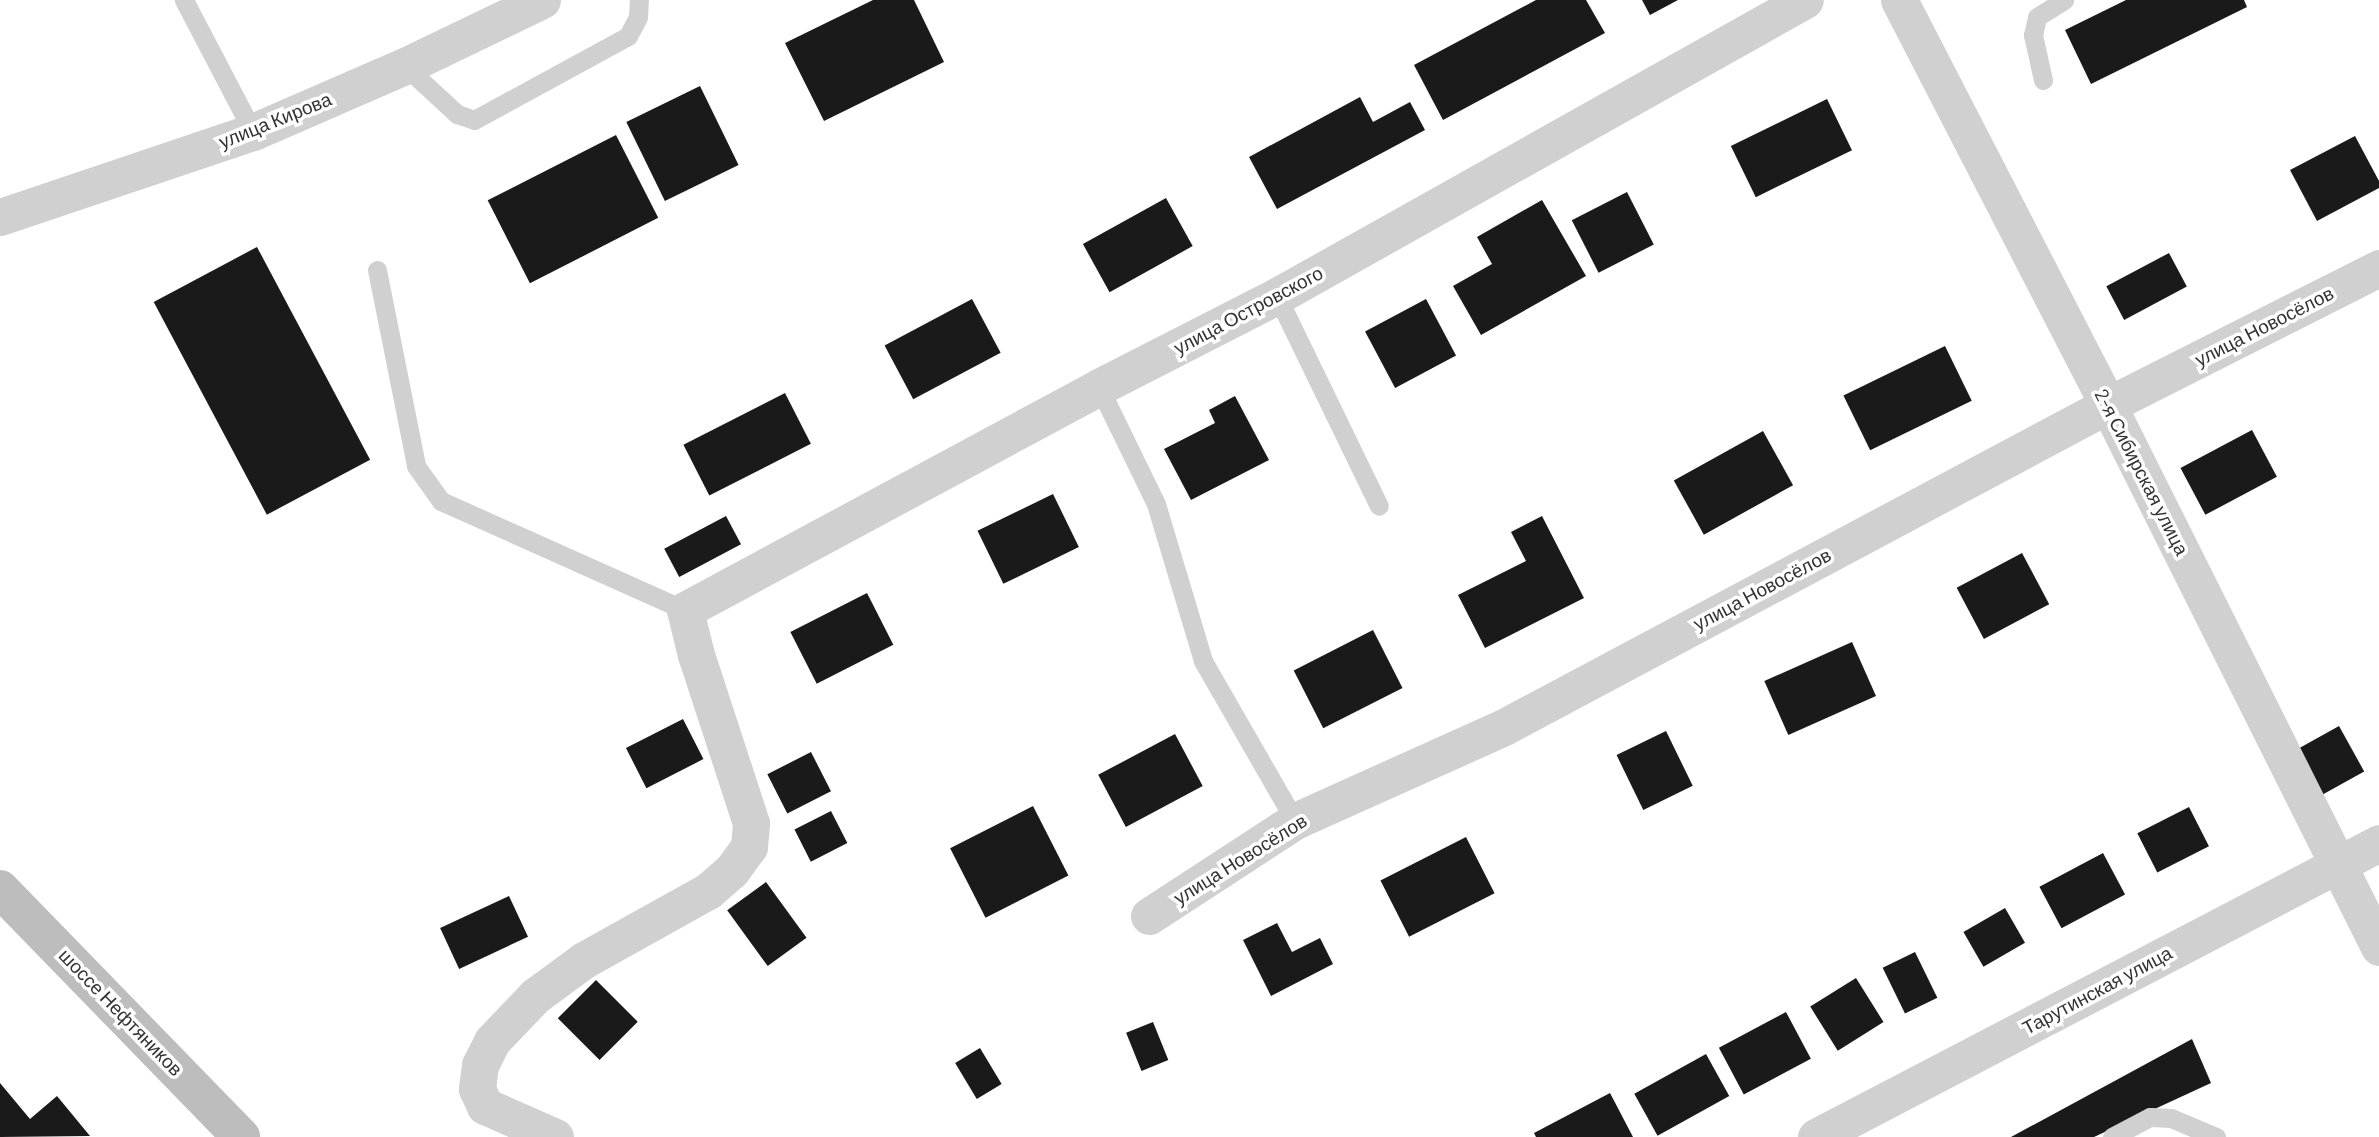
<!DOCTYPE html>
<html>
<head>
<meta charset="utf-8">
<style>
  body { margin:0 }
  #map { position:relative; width:2379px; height:1137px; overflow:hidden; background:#fff; font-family:Barlow,sans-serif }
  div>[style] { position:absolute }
  .building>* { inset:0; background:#1a1a1a; transform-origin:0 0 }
  .service>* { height:19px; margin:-9.5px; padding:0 9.5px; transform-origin:9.5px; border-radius:9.5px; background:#d0d0d0 }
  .minor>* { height:37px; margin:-18.5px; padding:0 18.5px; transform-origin:18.5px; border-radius:18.5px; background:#d0d0d0 }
  .secondary>* { height:38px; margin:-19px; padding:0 19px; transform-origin:19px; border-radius:19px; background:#bdbdbd }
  span { translate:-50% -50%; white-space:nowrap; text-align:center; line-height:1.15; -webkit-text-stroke:7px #fff; paint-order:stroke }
  .street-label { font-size:19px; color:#333 }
</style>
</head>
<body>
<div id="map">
  <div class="building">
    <div style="clip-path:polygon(873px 0,914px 0,944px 62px,824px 121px,785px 43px)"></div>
    <div style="clip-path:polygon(1536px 0,1586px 0,1605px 33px,1443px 120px,1414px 65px)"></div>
    <div style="clip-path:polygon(1642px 0,1678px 0,1650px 15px)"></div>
    <div style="clip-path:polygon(2126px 0,2244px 0,2247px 7px,2091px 84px,2065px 30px)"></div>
    <div style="left:700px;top:86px;width:88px;height:82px;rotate:64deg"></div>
    <div style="clip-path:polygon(1360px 97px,1373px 122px,1410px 102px,1425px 130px,1277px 209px,1249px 157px)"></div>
    <div style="left:1827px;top:99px;width:57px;height:107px;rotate:64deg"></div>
    <div style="left:616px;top:135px;width:93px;height:144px;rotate:63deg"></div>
    <div style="clip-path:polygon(2355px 136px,2379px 181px,2379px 188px,2317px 221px,2290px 170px)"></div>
    <div style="left:1627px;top:192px;width:59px;height:62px;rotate:63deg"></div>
    <div style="left:1166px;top:198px;width:55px;height:95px;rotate:61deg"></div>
    <div style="clip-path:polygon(1542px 200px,1586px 276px,1481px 335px,1453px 286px,1492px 264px,1477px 237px)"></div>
    <div style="left:257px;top:247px;width:241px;height:117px;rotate:62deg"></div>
    <div style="left:2169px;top:253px;width:38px;height:71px;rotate:62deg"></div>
    <div style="left:972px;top:299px;width:61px;height:99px;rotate:62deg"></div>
    <div style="left:1426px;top:299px;width:64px;height:69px;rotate:62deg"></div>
    <div style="left:1945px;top:346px;width:61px;height:113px;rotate:64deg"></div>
    <div style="left:785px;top:393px;width:57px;height:114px;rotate:63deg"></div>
    <div style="clip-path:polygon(1235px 396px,1269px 460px,1191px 500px,1164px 449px,1215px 423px,1209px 410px)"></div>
    <div style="left:2252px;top:430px;width:53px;height:81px;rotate:62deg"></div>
    <div style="left:1763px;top:431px;width:62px;height:102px;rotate:61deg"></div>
    <div style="left:1053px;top:494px;width:59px;height:84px;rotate:64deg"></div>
    <div style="left:726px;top:516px;width:32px;height:70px;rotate:62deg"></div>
    <div style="clip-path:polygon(1542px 516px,1584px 598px,1485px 648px,1458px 595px,1526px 561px,1511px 532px)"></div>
    <div style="left:2022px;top:553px;width:58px;height:74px;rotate:62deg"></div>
    <div style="left:867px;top:593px;width:58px;height:86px;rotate:63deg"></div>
    <div style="left:1373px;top:630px;width:65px;height:89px;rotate:63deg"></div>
    <div style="left:1852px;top:642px;width:59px;height:96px;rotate:66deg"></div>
    <div style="left:683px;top:719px;width:45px;height:64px;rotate:63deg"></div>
    <div style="left:2339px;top:726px;width:52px;height:65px;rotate:61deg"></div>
    <div style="left:1666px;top:731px;width:61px;height:55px;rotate:64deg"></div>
    <div style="left:1175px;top:734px;width:59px;height:87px;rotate:62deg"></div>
    <div style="left:811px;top:752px;width:44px;height:49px;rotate:63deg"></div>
    <div style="left:1033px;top:806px;width:78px;height:93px;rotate:63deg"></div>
    <div style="left:2189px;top:807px;width:44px;height:58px;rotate:63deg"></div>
    <div style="left:831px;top:811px;width:36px;height:41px;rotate:63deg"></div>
    <div style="left:1466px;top:837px;width:63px;height:96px;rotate:63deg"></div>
    <div style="left:2103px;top:853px;width:47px;height:72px;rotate:62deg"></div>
    <div style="left:766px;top:882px;width:69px;height:48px;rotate:54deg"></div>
    <div style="left:509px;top:896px;width:45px;height:76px;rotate:65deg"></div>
    <div style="left:2005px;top:908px;width:40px;height:48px;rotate:60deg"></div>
    <div style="clip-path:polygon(1277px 923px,1292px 952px,1320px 938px,1333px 964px,1271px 996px,1243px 940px)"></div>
    <div style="left:1915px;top:952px;width:51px;height:36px;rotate:64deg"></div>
    <div style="left:1856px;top:978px;width:52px;height:54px;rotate:58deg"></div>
    <div style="left:596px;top:980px;width:59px;height:54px;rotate:45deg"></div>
    <div style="left:1786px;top:1012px;width:53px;height:76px;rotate:62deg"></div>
    <div style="left:1153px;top:1022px;width:41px;height:29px;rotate:68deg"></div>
    <div style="clip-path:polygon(2192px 1039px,2211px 1083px,2094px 1137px,2011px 1137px)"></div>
    <div style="left:980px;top:1048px;width:42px;height:29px;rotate:59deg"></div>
    <div style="left:1706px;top:1054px;width:48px;height:82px;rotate:61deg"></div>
    <div style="clip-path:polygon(0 1083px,30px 1119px,57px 1096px,90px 1136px,0 1137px)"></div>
    <div style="clip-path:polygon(1610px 1093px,1633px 1137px,1536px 1137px,1534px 1133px)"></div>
  </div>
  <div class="service">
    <div style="left:184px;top:0;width:149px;rotate:62.4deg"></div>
    <div style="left:405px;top:66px;width:71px;rotate:42.7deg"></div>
    <div style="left:457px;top:114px;width:18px;rotate:19deg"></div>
    <div style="left:474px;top:120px;width:175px;rotate:-28.6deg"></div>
    <div style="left:628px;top:36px;width:21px;rotate:-62deg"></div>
    <div style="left:638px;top:17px;width:17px;rotate:-87deg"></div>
    <div style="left:2043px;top:80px;width:46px;rotate:-102.5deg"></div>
    <div style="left:2033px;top:35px;width:18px;rotate:-77deg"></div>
    <div style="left:2037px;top:17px;width:32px;rotate:-32deg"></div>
    <div style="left:377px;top:270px;width:200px;rotate:78.7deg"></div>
    <div style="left:416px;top:466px;width:43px;rotate:54.5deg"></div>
    <div style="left:441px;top:501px;width:267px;rotate:24.1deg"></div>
    <div style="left:1277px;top:296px;width:233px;rotate:64.1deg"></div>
    <div style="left:1099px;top:387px;width:130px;rotate:64deg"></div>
    <div style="left:1156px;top:504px;width:164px;rotate:73.3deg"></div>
    <div style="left:1203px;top:661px;width:185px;rotate:60.1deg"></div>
    <div style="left:2112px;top:1137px;width:43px;rotate:-27.8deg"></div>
    <div style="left:2150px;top:1117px;width:21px;rotate:3deg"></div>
    <div style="left:2171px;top:1118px;width:49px;rotate:22.9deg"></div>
  </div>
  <div class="minor">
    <div style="left:1899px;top:0;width:456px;rotate:62.7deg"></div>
    <div style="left:2108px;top:405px;width:606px;rotate:63.43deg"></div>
    <div style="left:0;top:217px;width:267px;rotate:-18.6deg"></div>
    <div style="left:253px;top:132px;width:166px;rotate:-23.5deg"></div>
    <div style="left:405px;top:66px;width:152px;rotate:-25.7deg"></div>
    <div style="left:1149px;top:916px;width:174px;rotate:-33.1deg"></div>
    <div style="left:1295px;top:821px;width:229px;rotate:-24.2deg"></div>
    <div style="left:1504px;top:727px;width:684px;rotate:-28.06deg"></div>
    <div style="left:2108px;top:405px;width:304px;rotate:-26.8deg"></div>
    <div style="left:555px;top:1137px;width:77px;rotate:-156.1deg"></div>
    <div style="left:485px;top:1106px;width:19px;rotate:-115deg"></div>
    <div style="left:477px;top:1089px;width:24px;rotate:-83deg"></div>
    <div style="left:480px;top:1065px;width:27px;rotate:-63deg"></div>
    <div style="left:492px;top:1041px;width:62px;rotate:-46.3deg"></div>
    <div style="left:535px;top:996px;width:61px;rotate:-36.3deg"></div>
    <div style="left:584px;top:960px;width:142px;rotate:-29.1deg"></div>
    <div style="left:708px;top:891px;width:32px;rotate:-41deg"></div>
    <div style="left:732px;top:870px;width:29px;rotate:-54deg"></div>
    <div style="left:749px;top:847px;width:24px;rotate:-85deg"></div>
    <div style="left:751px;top:823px;width:177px;rotate:-108.1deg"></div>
    <div style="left:696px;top:655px;width:46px;rotate:-103.7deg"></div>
    <div style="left:685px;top:610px;width:470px;rotate:-28.3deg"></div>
    <div style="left:1099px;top:387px;width:200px;rotate:-27.1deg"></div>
    <div style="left:1277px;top:296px;width:605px;rotate:-29.28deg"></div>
    <div style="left:1816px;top:1137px;width:635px;rotate:-27.57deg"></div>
  </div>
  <div class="secondary">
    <div style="left:0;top:889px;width:346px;rotate:45.8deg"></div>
  </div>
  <div class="street-label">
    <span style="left:275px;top:120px;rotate:-22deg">улица Кирова</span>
    <span style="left:1248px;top:310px;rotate:-28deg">улица Островского</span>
    <span style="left:2264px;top:326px;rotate:-27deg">улица Новосёлов</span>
    <span style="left:2142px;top:472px;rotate:63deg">2-я Сибирская улица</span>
    <span style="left:1762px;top:589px;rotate:-28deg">улица Новосёлов</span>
    <span style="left:1240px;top:859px;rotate:-32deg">улица Новосёлов</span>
    <span style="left:2097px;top:990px;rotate:-28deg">Тарутинская улица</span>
    <span style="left:121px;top:1012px;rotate:46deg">шоссе Нефтяников</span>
  </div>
</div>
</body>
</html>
